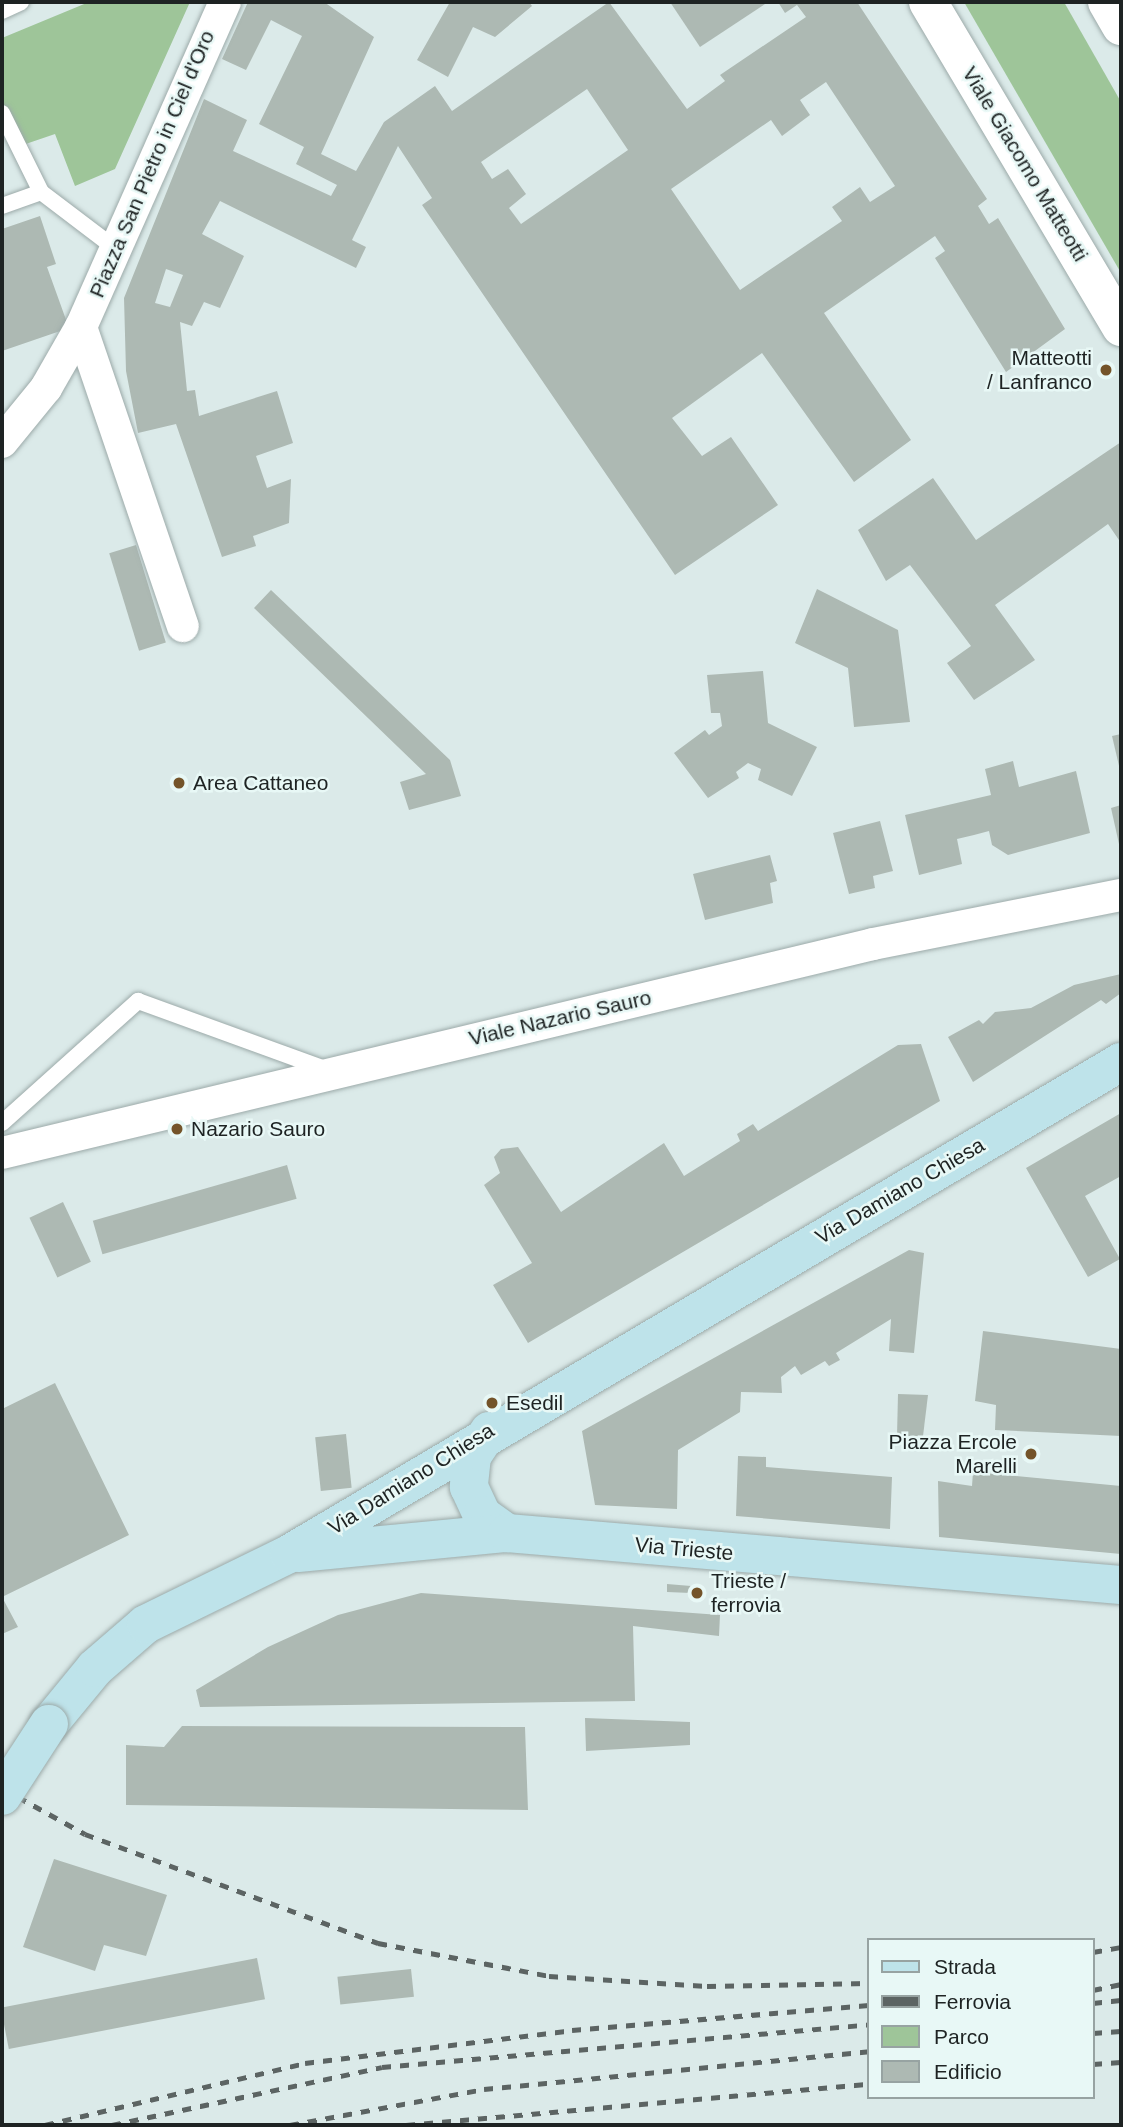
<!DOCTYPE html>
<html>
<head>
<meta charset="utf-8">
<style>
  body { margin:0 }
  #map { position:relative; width:1123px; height:2127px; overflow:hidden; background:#dbeae9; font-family:Arial,sans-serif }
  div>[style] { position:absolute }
  .green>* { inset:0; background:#9ec599 }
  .building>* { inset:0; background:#adb9b3; transform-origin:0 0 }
  .roads { filter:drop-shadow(0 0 2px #9caaa9) drop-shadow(0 0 2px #9caaa9) }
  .service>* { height:16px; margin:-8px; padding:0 8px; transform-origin:8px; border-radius:8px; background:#fff }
  .minor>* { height:32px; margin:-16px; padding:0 16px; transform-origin:16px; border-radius:16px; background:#fff }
  .tertiary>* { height:38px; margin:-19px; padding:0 19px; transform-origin:19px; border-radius:19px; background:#fff }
  .secondary>* { height:38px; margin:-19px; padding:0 19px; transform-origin:19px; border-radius:19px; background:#bee3ea }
  .rail>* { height:5px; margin-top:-2.5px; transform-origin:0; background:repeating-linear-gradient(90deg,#5c6463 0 9px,transparent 0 18px) }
  .bridges { filter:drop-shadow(0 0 2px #9caaa9) drop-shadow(0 0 2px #9caaa9) }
  .secondary-bridge>* { height:38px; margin:-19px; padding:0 19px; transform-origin:19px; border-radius:19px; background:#bee3ea }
  .dots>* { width:19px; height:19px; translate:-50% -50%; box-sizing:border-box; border:4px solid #e8f8f6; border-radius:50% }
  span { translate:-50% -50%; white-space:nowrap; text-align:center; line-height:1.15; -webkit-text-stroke:5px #e8f8f6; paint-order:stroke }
  .street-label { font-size:21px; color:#1e2323 }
  .poi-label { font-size:21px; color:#1e2323 }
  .right { translate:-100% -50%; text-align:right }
  .left { translate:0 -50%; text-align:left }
  .frame { position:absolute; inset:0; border:4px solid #1e2323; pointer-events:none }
  .legend { position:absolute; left:867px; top:1938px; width:228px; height:161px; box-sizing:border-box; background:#e8f8f6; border:2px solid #97a3a2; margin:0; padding:9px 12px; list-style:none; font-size:21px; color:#1e2323 }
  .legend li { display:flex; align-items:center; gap:14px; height:35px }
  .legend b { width:35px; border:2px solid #97a3a2 }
</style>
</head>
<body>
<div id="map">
  <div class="green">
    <div style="clip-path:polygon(89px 2px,190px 2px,115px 169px,75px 186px,55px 134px,11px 149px,2px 125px,2px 38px)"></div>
    <div style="clip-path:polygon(964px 2px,1064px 2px,1121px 102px,1121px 273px)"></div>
  </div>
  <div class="building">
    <div style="clip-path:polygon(evenodd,248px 2px,324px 2px,374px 37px,321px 154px,356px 171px,384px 122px,435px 86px,452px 111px,609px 2px,687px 109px,725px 81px,720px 75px,806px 17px,797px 5px,785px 13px,778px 2px,857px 2px,987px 199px,978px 206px,989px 224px,998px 218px,1065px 329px,1006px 372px,935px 258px,945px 251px,935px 236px,824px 313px,911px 440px,854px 482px,762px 353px,672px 418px,702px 456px,731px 437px,778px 505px,675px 575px,422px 205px,432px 198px,398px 146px,352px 240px,366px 247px,356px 268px,220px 201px,202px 234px,244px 256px,220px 308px,204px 302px,192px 326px,180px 322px,187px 391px,195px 390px,199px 416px,277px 391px,293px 443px,256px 456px,267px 488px,291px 479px,289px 523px,253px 536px,256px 546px,222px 557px,176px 424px,138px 433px,126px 371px,124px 298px,204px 99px,247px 120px,233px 151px,331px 196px,337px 185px,296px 164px,304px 147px,259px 124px,302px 36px,271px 20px,246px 70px,222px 59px,248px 2px,826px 82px,895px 186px,870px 202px,860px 187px,832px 207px,842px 221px,740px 290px,671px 189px,771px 120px,782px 136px,810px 115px,800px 100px,826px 82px,248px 2px,587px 89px,628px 150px,521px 224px,509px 208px,526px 194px,508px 169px,492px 179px,481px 162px,587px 89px,248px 2px,166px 269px,183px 275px,170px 307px,155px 303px,166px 269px)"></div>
    <div style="clip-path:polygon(450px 2px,529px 2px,532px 6px,495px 37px,473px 27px,448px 77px,417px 60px)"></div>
    <div style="clip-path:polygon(670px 2px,768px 2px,700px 47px)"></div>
    <div style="clip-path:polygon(40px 216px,56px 264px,47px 267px,69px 328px,2px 351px,2px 229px)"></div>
    <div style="clip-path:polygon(1121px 442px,1121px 543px,1108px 524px,995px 605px,1035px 660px,974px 700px,947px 663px,971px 646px,910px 565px,886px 581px,858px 530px,933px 478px,976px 540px)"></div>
    <div style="left:136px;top:545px;width:102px;height:28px;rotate:73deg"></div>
    <div style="clip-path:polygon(817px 589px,898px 630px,910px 722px,854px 727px,848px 668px,795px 643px)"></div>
    <div style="clip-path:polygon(271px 590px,450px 760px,461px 796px,409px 810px,400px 782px,426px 774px,254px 608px)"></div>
    <div style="clip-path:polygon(763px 671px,768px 723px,817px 747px,792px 796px,758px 780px,761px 769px,748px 763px,736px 772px,739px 778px,708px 798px,674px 753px,705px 730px,709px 735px,722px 726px,720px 713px,711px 713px,707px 675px)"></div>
    <div style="clip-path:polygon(1121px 734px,1121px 770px,1120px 770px,1112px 736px)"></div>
    <div style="clip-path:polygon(1013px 761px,1019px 787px,1076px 771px,1090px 833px,1008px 855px,992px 845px,989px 831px,974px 835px,957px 839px,962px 864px,919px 875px,905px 815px,991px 795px,985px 769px)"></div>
    <div style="clip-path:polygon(1121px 805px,1121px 844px,1119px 844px,1111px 808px)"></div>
    <div style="clip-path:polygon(880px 821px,893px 871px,873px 876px,875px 888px,849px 894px,833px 833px)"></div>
    <div style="clip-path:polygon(770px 855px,777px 881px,770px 883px,773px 903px,705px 920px,693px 874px)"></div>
    <div style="clip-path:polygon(1121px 974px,1121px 993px,1106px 1004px,1101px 1000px,973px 1082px,948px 1037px,979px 1020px,983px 1024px,995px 1012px,1031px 1008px,1074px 985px)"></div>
    <div style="clip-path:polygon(921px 1044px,940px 1101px,528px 1343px,493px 1285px,532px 1263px,484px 1185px,500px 1173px,494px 1157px,501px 1149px,518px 1147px,561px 1212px,664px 1143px,684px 1176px,740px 1141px,737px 1134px,753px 1124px,758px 1131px,898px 1045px)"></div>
    <div style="clip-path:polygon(1121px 1113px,1121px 1176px,1085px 1196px,1120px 1259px,1088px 1277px,1026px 1168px)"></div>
    <div style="left:287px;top:1165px;width:35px;height:202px;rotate:74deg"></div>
    <div style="left:63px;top:1202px;width:66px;height:37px;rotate:65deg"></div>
    <div style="clip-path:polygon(909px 1250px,924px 1253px,914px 1353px,889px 1351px,891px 1319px,836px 1353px,840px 1360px,829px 1366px,825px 1361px,801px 1375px,795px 1366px,781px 1377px,782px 1393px,741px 1392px,740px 1412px,678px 1450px,677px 1509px,595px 1505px,582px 1431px)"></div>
    <div style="clip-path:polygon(983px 1331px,1121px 1349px,1121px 1436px,995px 1430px,996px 1405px,975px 1401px)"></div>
    <div style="clip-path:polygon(55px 1383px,129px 1535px,2px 1597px,18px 1627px,2px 1634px,2px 1409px)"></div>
    <div style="clip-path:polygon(898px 1394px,928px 1395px,923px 1436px,897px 1436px)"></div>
    <div style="left:346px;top:1434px;width:54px;height:31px;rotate:84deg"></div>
    <div style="clip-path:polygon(738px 1456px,766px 1457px,766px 1467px,892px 1477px,890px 1529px,736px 1516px)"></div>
    <div style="clip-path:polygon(973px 1472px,1121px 1486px,1121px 1554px,939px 1537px,938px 1481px,972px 1486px)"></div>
    <div style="clip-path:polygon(667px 1584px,691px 1586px,691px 1593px,667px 1592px)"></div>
    <div style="clip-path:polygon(421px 1593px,720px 1615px,719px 1636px,633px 1626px,635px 1701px,200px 1707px,196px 1690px,268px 1647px,338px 1615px)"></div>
    <div style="clip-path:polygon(585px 1718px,690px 1722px,690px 1745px,586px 1751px)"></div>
    <div style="clip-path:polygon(182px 1726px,525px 1727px,528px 1810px,126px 1805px,126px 1745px,164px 1747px)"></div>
    <div style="clip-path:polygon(54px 1859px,167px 1895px,146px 1956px,104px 1945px,95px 1971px,23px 1947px)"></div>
    <div style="left:257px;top:1958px;width:42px;height:261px;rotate:79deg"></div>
    <div style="left:411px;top:1969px;width:28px;height:74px;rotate:84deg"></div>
  </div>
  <div class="roads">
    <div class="service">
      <div style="left:2px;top:11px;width:21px;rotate:-25deg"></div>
      <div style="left:2px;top:113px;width:88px;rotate:63.7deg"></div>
      <div style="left:41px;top:192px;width:94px;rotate:37.2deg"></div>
      <div style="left:2px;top:206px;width:41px;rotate:-19.7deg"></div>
      <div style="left:2px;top:1123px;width:183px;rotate:-41.9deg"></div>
      <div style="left:138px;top:1001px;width:202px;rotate:20deg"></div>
    </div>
    <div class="minor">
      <div style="left:81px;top:327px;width:316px;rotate:71.2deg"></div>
      <div style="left:2px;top:442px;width:70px;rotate:-50.8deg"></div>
      <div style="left:46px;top:388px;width:70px;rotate:-60.2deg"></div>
      <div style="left:81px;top:327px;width:355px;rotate:-66.1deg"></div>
      <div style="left:2px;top:1153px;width:896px;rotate:-13.49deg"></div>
      <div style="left:873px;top:944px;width:253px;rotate:-11.2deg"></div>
    </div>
    <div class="tertiary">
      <div style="left:928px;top:2px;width:378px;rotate:59.3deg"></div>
      <div style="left:1107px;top:2px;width:28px;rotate:60deg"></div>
    </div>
    <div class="secondary">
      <div style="left:489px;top:1431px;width:30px;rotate:124deg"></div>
      <div style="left:472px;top:1456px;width:31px;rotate:96deg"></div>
      <div style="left:469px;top:1487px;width:31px;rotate:65deg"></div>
      <div style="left:482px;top:1515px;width:31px;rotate:36deg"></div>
      <div style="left:298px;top:1553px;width:210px;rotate:-5.5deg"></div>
      <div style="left:507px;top:1533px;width:616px;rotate:4.84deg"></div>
      <div style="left:49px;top:1724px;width:72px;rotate:-50.6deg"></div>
      <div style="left:95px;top:1668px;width:67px;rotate:-40.8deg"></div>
      <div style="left:146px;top:1624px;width:159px;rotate:-26.1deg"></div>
      <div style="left:289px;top:1554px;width:967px;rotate:-30.6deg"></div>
    </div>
  </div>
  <div class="rail">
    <div style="left:2px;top:1788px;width:95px;rotate:29deg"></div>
    <div style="left:85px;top:1834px;width:313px;rotate:20.4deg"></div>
    <div style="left:378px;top:1943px;width:174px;rotate:10.9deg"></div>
    <div style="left:549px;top:1976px;width:158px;rotate:3.6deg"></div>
    <div style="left:707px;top:1986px;width:162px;rotate:-1.1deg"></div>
    <div style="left:1093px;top:1952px;width:28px;rotate:-10deg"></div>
    <div style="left:1093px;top:1990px;width:29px;rotate:-12deg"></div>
    <div style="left:1093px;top:2003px;width:28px;rotate:-6deg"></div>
    <div style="left:1093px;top:2033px;width:28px;rotate:-4deg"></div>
    <div style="left:1093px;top:2064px;width:28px;rotate:-4deg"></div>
    <div style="left:45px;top:2125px;width:267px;rotate:-13.4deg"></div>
    <div style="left:305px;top:2063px;width:269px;rotate:-7deg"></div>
    <div style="left:572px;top:2030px;width:298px;rotate:-4.8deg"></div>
    <div style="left:112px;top:2125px;width:276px;rotate:-12.1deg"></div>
    <div style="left:382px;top:2067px;width:489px;rotate:-5deg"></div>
    <div style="left:290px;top:2125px;width:197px;rotate:-10.5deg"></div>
    <div style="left:484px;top:2089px;width:387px;rotate:-5.6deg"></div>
    <div style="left:406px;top:2125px;width:465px;rotate:-5.1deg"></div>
  </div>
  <div class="bridges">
    <div class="secondary-bridge">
      <div style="left:2px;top:1796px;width:86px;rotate:-56.9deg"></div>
    </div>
  </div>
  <div class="dots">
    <div style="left:1106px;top:370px;background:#74542a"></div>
    <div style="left:179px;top:783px;background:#74542a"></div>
    <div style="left:177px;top:1129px;background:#74542a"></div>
    <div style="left:492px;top:1403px;background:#74542a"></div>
    <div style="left:1031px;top:1454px;background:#74542a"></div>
    <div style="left:697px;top:1593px;background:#74542a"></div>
  </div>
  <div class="street-label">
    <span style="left:152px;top:164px;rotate:-67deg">Piazza San Pietro in Ciel d'Oro</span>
    <span style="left:1025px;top:164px;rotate:59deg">Viale Giacomo Matteotti</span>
    <span style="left:560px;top:1018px;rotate:-13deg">Viale Nazario Sauro</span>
    <span style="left:900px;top:1191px;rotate:-30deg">Via Damiano Chiesa</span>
    <span style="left:411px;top:1479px;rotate:-32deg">Via Damiano Chiesa</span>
    <span style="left:684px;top:1549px;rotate:5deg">Via Trieste</span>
  </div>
  <div class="poi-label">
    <span class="right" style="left:1092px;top:370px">Matteotti<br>/ Lanfranco</span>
    <span class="left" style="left:193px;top:783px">Area Cattaneo</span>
    <span class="left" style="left:191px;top:1129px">Nazario Sauro</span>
    <span class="left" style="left:506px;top:1403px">Esedil</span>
    <span class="right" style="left:1017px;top:1454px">Piazza Ercole<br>Marelli</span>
    <span class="left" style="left:711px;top:1593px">Trieste /<br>ferrovia</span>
  </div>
  <div class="frame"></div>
  <ul class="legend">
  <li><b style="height:9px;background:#bee3ea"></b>Strada</li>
  <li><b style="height:9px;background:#5c6463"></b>Ferrovia</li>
  <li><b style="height:19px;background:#9ec599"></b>Parco</li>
  <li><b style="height:19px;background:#adb9b3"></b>Edificio</li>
  </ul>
</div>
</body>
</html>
